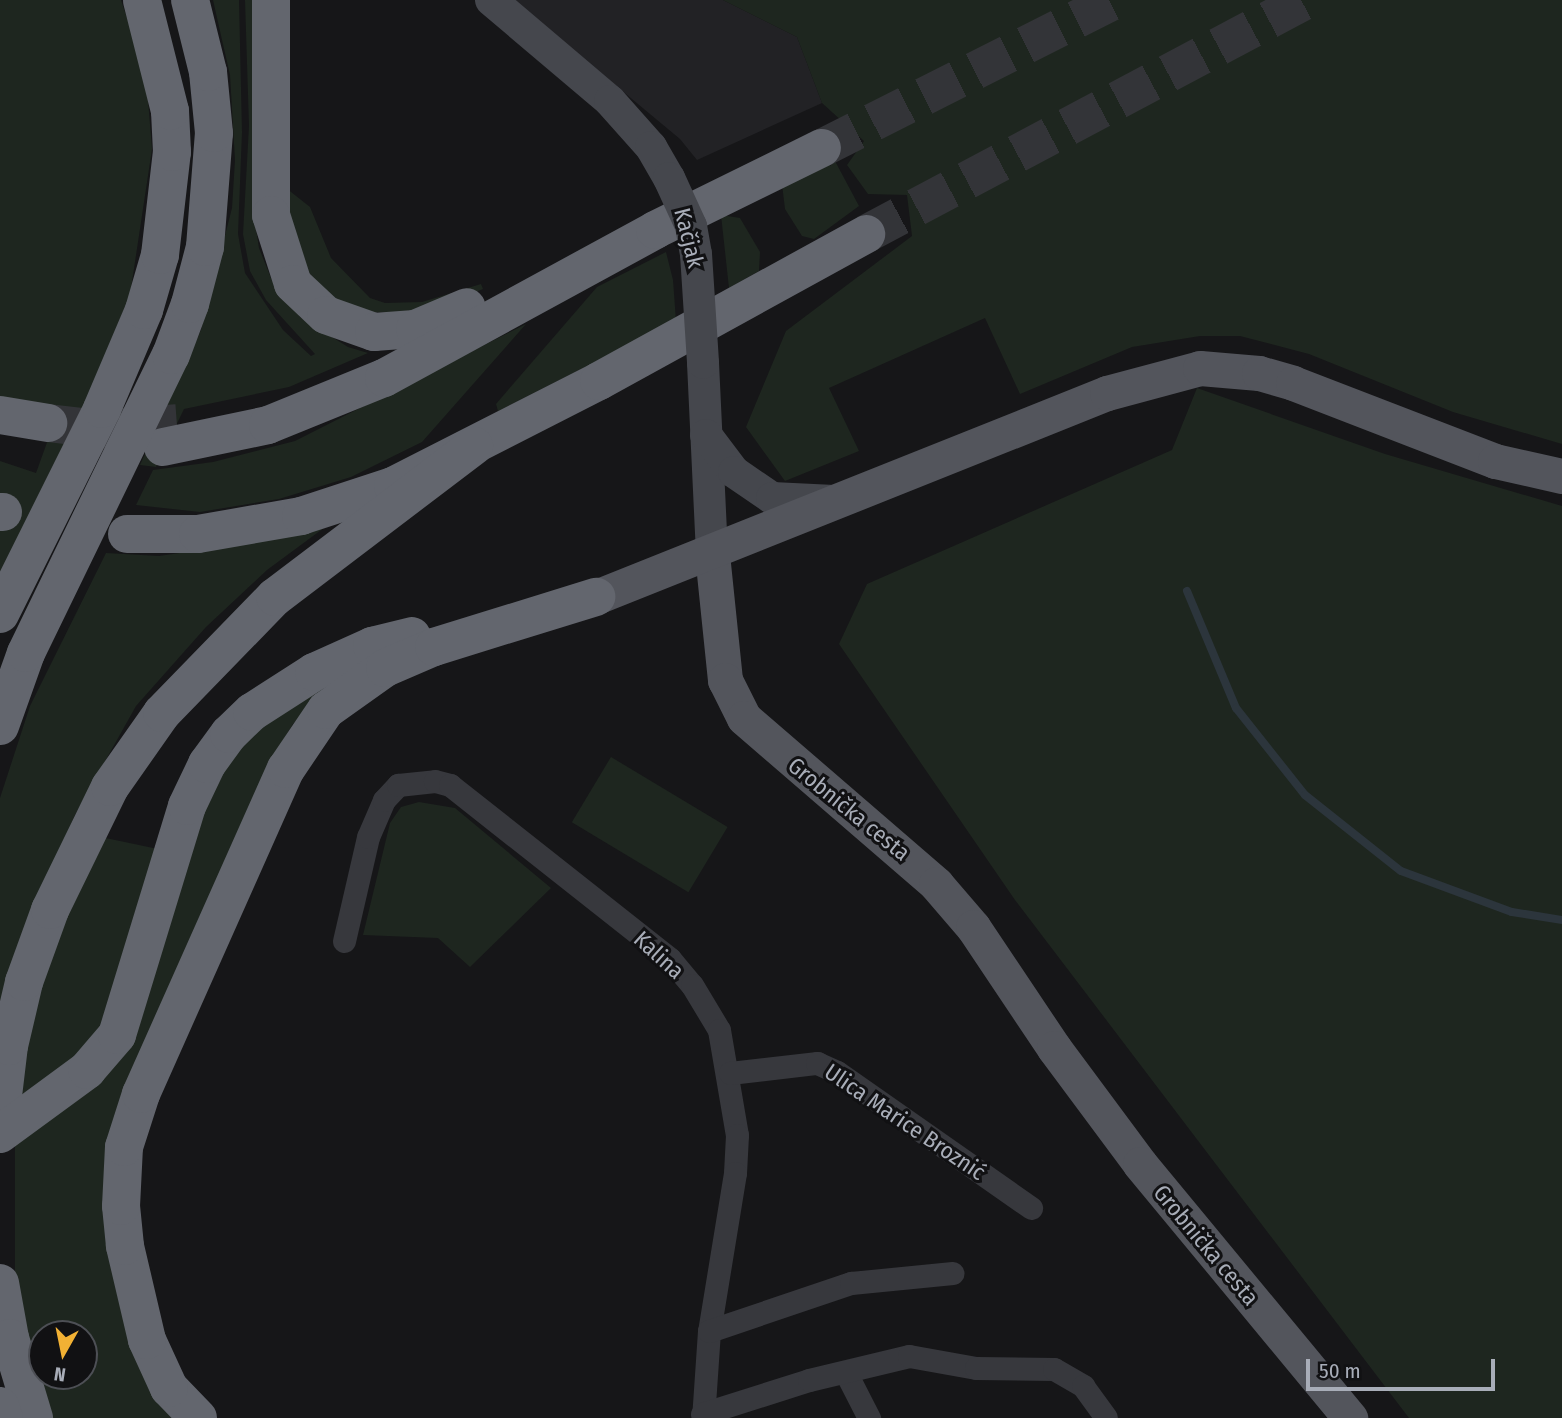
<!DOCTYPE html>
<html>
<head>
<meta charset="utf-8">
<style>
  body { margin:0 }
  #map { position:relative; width:1562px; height:1418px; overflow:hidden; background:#161618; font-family:"Fira Sans Condensed",sans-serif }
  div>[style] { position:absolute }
  .built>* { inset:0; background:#222225 }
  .green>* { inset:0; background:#1e261f; transform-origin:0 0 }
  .stream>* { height:8px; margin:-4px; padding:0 4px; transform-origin:4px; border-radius:4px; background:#2c353c }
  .highway-tunnel>* { height:38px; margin-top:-19px; transform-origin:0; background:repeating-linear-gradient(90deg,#333438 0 38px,transparent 0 57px) }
  .street>* { height:23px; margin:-11.5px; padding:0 11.5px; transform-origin:11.5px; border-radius:11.5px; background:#37383d }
  .secondary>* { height:32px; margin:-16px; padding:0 16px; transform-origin:16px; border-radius:16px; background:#45474d }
  .primary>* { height:35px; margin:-17.5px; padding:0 17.5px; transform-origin:17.5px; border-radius:17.5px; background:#53555c }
  .highway>* { height:38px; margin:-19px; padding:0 19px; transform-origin:19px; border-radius:19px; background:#63666e }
  .secondary-bridge>* { height:32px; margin:-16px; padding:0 16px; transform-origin:16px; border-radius:16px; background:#45474d }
  span { translate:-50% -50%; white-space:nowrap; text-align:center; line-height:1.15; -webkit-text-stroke:6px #111113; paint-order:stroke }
  .street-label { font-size:23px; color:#a8adb8 }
  .north { position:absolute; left:28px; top:1320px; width:70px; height:70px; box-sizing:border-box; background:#111113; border:2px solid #4d4f55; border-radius:50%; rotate:189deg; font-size:19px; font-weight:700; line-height:28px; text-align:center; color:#a8adb8 }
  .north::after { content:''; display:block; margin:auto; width:24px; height:32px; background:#f2b134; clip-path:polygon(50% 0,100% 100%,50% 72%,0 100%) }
  .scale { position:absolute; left:1306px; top:1359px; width:189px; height:32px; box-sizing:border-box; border:4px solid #a8adb8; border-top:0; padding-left:9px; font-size:21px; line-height:24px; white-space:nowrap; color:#a8adb8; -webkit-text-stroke:5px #111113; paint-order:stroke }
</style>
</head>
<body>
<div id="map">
  <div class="built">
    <div style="clip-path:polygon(513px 0,723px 0,797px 37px,822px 103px,697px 160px,680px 139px)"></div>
  </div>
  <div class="green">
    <div style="clip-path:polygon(0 0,121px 0,146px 75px,152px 149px,130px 295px,90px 391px,0 578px,0 461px,36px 473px,58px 412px,0 400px)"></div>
    <div style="clip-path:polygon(213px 0,239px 0,242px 132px,238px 234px,245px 273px,283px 330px,311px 356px,315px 354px,266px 300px,250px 271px,243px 234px,249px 126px,245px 0,256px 0,255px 223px,259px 248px,271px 278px,300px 317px,348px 347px,368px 353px,289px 387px,184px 409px,156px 467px,140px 465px,201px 330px,232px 208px,235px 160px,230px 75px)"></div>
    <div style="clip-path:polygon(723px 0,1562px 0,1562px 444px,1453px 412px,1309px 354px,1240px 336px,1200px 336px,1132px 347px,1020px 394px,985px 318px,829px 388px,859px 451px,785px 481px,746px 427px,786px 331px,912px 236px,907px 195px,868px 194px,847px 165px,864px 141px,822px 103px,797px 37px)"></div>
    <div style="clip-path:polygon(829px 161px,830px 166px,835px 161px,859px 206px,814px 239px,802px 236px,785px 209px,782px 184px)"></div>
    <div style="clip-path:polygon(286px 188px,310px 207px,331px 258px,370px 298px,385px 303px,422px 302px,481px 284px,483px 289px,447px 304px,397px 313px,370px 312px,333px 299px,310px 274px,290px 233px)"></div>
    <div style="clip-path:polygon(721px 215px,740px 218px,760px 252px,759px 271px,729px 288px)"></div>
    <div style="clip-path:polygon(666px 252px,673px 280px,676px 321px,498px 411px,496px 404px,597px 287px)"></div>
    <div style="clip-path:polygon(526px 324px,422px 442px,351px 477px,279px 499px,200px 512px,136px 505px,153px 470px,213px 462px,295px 441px)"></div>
    <div style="clip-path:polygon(1197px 388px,1385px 454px,1562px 506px,1562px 1418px,1409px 1418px,1015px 900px,839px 644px,867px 584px,1172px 450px)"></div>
    <div style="clip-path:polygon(332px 522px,267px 570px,206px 627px,136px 706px,75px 815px,26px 925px,0 1029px,0 798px,30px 706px,106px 553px,159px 556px,248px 543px)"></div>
    <div style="clip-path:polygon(evenodd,346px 667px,293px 724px,266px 768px,112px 1151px,187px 1418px,44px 1418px,15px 1299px,15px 1141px,90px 1087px,214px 783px,237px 750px,266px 723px,346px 667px,42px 1334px,84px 1334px,84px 1376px,42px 1376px,42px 1334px)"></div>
    <div style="left:611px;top:757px;width:136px;height:76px;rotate:31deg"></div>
    <div style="clip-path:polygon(419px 802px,455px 808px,551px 888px,470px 967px,438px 938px,363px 935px,390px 823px,401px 807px)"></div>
    <div style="clip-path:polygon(96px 836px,158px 849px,114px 999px,93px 1042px,17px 1111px,35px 1002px)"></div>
  </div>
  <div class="stream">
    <div style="left:1187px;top:591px;width:127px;rotate:67.3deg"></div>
    <div style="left:1236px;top:708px;width:111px;rotate:51.6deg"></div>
    <div style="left:1305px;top:795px;width:122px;rotate:38.4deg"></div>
    <div style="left:1401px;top:871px;width:118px;rotate:20.3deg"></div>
    <div style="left:1512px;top:912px;width:51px;rotate:9.1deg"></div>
  </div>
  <div class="highway-tunnel">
    <div style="left:822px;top:148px;width:328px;rotate:-26.8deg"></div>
    <div style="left:866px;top:234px;width:498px;rotate:-28deg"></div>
    <div style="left:48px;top:423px;width:50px;rotate:6.8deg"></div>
    <div style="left:98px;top:429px;width:79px;rotate:-4.3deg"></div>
  </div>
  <div class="street">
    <div style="left:344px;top:941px;width:107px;rotate:-77deg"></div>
    <div style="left:368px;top:837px;width:40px;rotate:-66.6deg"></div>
    <div style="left:384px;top:800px;width:21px;rotate:-47deg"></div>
    <div style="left:398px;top:785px;width:37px;rotate:-6deg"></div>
    <div style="left:435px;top:781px;width:16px;rotate:15deg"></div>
    <div style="left:450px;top:785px;width:280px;rotate:38.3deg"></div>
    <div style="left:670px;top:959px;width:34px;rotate:50deg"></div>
    <div style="left:692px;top:985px;width:52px;rotate:59deg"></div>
    <div style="left:719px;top:1030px;width:107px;rotate:80.3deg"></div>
    <div style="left:737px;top:1135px;width:38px;rotate:93deg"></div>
    <div style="left:735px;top:1173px;width:160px;rotate:99.3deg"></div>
    <div style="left:709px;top:1331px;width:87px;rotate:93.9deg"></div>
    <div style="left:730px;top:1073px;width:88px;rotate:-6.6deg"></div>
    <div style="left:817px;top:1063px;width:22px;rotate:24deg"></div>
    <div style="left:837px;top:1072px;width:237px;rotate:35deg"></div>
    <div style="left:709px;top:1331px;width:150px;rotate:-18.7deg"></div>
    <div style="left:851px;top:1283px;width:102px;rotate:-5.6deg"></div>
    <div style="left:846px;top:1373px;width:51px;rotate:62.9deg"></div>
    <div style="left:702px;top:1414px;width:112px;rotate:-17.6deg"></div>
    <div style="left:809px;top:1380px;width:103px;rotate:-13.5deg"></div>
    <div style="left:909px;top:1356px;width:68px;rotate:10.2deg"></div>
    <div style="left:976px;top:1368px;width:78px;rotate:0.7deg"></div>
    <div style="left:1054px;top:1369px;width:34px;rotate:30deg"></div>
    <div style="left:1083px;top:1386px;width:39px;rotate:54deg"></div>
  </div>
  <div class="secondary">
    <div style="left:491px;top:0;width:156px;rotate:40.3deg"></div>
    <div style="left:610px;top:101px;width:62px;rotate:48.3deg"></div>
    <div style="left:651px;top:147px;width:36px;rotate:60deg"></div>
    <div style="left:703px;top:363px;width:191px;rotate:87.3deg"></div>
    <div style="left:706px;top:435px;width:46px;rotate:52.9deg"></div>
    <div style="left:734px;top:472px;width:46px;rotate:34.4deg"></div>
    <div style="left:772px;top:498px;width:62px;rotate:2.8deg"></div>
  </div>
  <div class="primary">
    <div style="left:712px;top:554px;width:127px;rotate:84.1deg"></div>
    <div style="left:725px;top:680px;width:42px;rotate:63.4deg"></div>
    <div style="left:744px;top:718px;width:254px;rotate:40.8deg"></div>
    <div style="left:936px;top:884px;width:57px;rotate:49.3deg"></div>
    <div style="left:973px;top:927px;width:146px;rotate:56.2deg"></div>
    <div style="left:1054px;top:1048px;width:144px;rotate:53.4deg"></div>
    <div style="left:1140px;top:1164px;width:330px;rotate:50.4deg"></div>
    <div style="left:596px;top:597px;width:550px;rotate:-21.76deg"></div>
    <div style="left:1107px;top:393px;width:96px;rotate:-15deg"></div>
    <div style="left:1200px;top:368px;width:59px;rotate:4.8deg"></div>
    <div style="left:1259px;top:373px;width:35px;rotate:16deg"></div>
    <div style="left:1293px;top:383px;width:217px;rotate:21.1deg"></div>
    <div style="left:1495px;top:461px;width:69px;rotate:12.6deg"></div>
  </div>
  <div class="highway">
    <div style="left:271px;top:0;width:215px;rotate:90deg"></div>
    <div style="left:271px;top:215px;width:72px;rotate:72.3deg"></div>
    <div style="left:293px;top:284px;width:45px;rotate:43.2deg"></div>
    <div style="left:326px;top:315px;width:51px;rotate:19.5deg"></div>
    <div style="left:374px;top:332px;width:41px;rotate:-4.2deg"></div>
    <div style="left:415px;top:329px;width:56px;rotate:-22.9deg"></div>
    <div style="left:0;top:415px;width:49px;rotate:9.5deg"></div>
    <div style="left:163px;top:447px;width:107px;rotate:-11.8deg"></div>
    <div style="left:268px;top:425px;width:125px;rotate:-22.1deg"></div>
    <div style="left:384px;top:378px;width:309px;rotate:-28.6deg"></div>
    <div style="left:655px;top:230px;width:186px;rotate:-26.2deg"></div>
    <div style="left:0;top:512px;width:3px"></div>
    <div style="left:127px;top:534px;width:71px"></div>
    <div style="left:198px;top:534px;width:105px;rotate:-9.9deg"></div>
    <div style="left:301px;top:516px;width:97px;rotate:-18.1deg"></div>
    <div style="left:393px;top:486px;width:231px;rotate:-27deg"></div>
    <div style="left:599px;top:381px;width:305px;rotate:-28.8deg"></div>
    <div style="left:0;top:614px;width:229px;rotate:-63.5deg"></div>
    <div style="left:102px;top:409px;width:108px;rotate:-67deg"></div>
    <div style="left:144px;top:310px;width:57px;rotate:-73.8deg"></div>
    <div style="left:160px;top:255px;width:104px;rotate:-83.4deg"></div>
    <div style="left:172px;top:152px;width:41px;rotate:-92.8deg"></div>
    <div style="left:170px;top:111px;width:114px;rotate:-104.2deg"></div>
    <div style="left:0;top:726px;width:77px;rotate:-70.4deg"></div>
    <div style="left:26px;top:653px;width:331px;rotate:-64.1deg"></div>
    <div style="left:171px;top:355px;width:54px;rotate:-69.6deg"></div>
    <div style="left:190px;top:304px;width:59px;rotate:-75.3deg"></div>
    <div style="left:205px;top:247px;width:114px;rotate:-85.5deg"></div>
    <div style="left:214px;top:133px;width:61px;rotate:-95.6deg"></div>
    <div style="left:208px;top:72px;width:74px;rotate:-104deg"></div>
    <div style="left:0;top:1121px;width:76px;rotate:-83.2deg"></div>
    <div style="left:9px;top:1046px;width:66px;rotate:-76.8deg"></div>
    <div style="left:24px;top:982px;width:77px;rotate:-70.1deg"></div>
    <div style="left:50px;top:910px;width:137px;rotate:-64deg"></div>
    <div style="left:110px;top:787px;width:90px;rotate:-54.9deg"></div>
    <div style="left:162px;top:713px;width:162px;rotate:-45.8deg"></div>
    <div style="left:275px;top:597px;width:250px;rotate:-37.2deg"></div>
    <div style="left:0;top:1134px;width:108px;rotate:-36.3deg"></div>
    <div style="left:87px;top:1070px;width:46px;rotate:-49.4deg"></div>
    <div style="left:117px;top:1035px;width:239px;rotate:-73deg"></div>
    <div style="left:187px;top:806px;width:47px;rotate:-64.5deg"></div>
    <div style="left:207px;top:764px;width:37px;rotate:-54deg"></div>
    <div style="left:229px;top:734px;width:32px;rotate:-44deg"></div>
    <div style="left:252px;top:712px;width:74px;rotate:-32.8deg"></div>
    <div style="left:314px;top:672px;width:64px;rotate:-24.1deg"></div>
    <div style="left:372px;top:646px;width:41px;rotate:-14deg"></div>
    <div style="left:0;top:1283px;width:56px;rotate:79.7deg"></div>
    <div style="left:10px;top:1338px;width:84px;rotate:73.3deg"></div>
    <div style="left:0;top:1406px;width:13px;rotate:72deg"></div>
    <div style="left:198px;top:1418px;width:42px;rotate:-134deg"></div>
    <div style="left:169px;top:1388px;width:53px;rotate:-114.6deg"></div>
    <div style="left:147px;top:1340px;width:97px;rotate:-103.2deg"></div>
    <div style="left:125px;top:1246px;width:40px;rotate:-95.7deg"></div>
    <div style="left:121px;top:1206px;width:59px;rotate:-87.1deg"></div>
    <div style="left:124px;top:1147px;width:56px;rotate:-72.2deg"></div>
    <div style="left:141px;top:1094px;width:356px;rotate:-66deg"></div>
    <div style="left:286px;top:769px;width:71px;rotate:-55.9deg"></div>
    <div style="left:326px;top:710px;width:72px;rotate:-35.4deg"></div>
    <div style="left:385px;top:668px;width:53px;rotate:-23.2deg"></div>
    <div style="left:434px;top:647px;width:170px;rotate:-17.2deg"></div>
  </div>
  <div class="secondary-bridge">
    <div style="left:669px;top:178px;width:53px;rotate:65.4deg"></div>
    <div style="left:691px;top:226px;width:28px;rotate:80deg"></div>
    <div style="left:696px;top:254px;width:109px;rotate:86.3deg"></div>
  </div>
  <div class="street-label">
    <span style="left:689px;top:238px;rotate:76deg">Kačjak</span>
    <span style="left:849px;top:809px;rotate:39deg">Grobnička cesta</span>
    <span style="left:659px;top:955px;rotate:42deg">Kalina</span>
    <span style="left:905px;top:1122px;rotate:34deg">Ulica Marice Broznić</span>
    <span style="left:1206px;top:1245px;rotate:50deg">Grobnička cesta</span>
  </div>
  <div class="north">N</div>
  <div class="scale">50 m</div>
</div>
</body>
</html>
